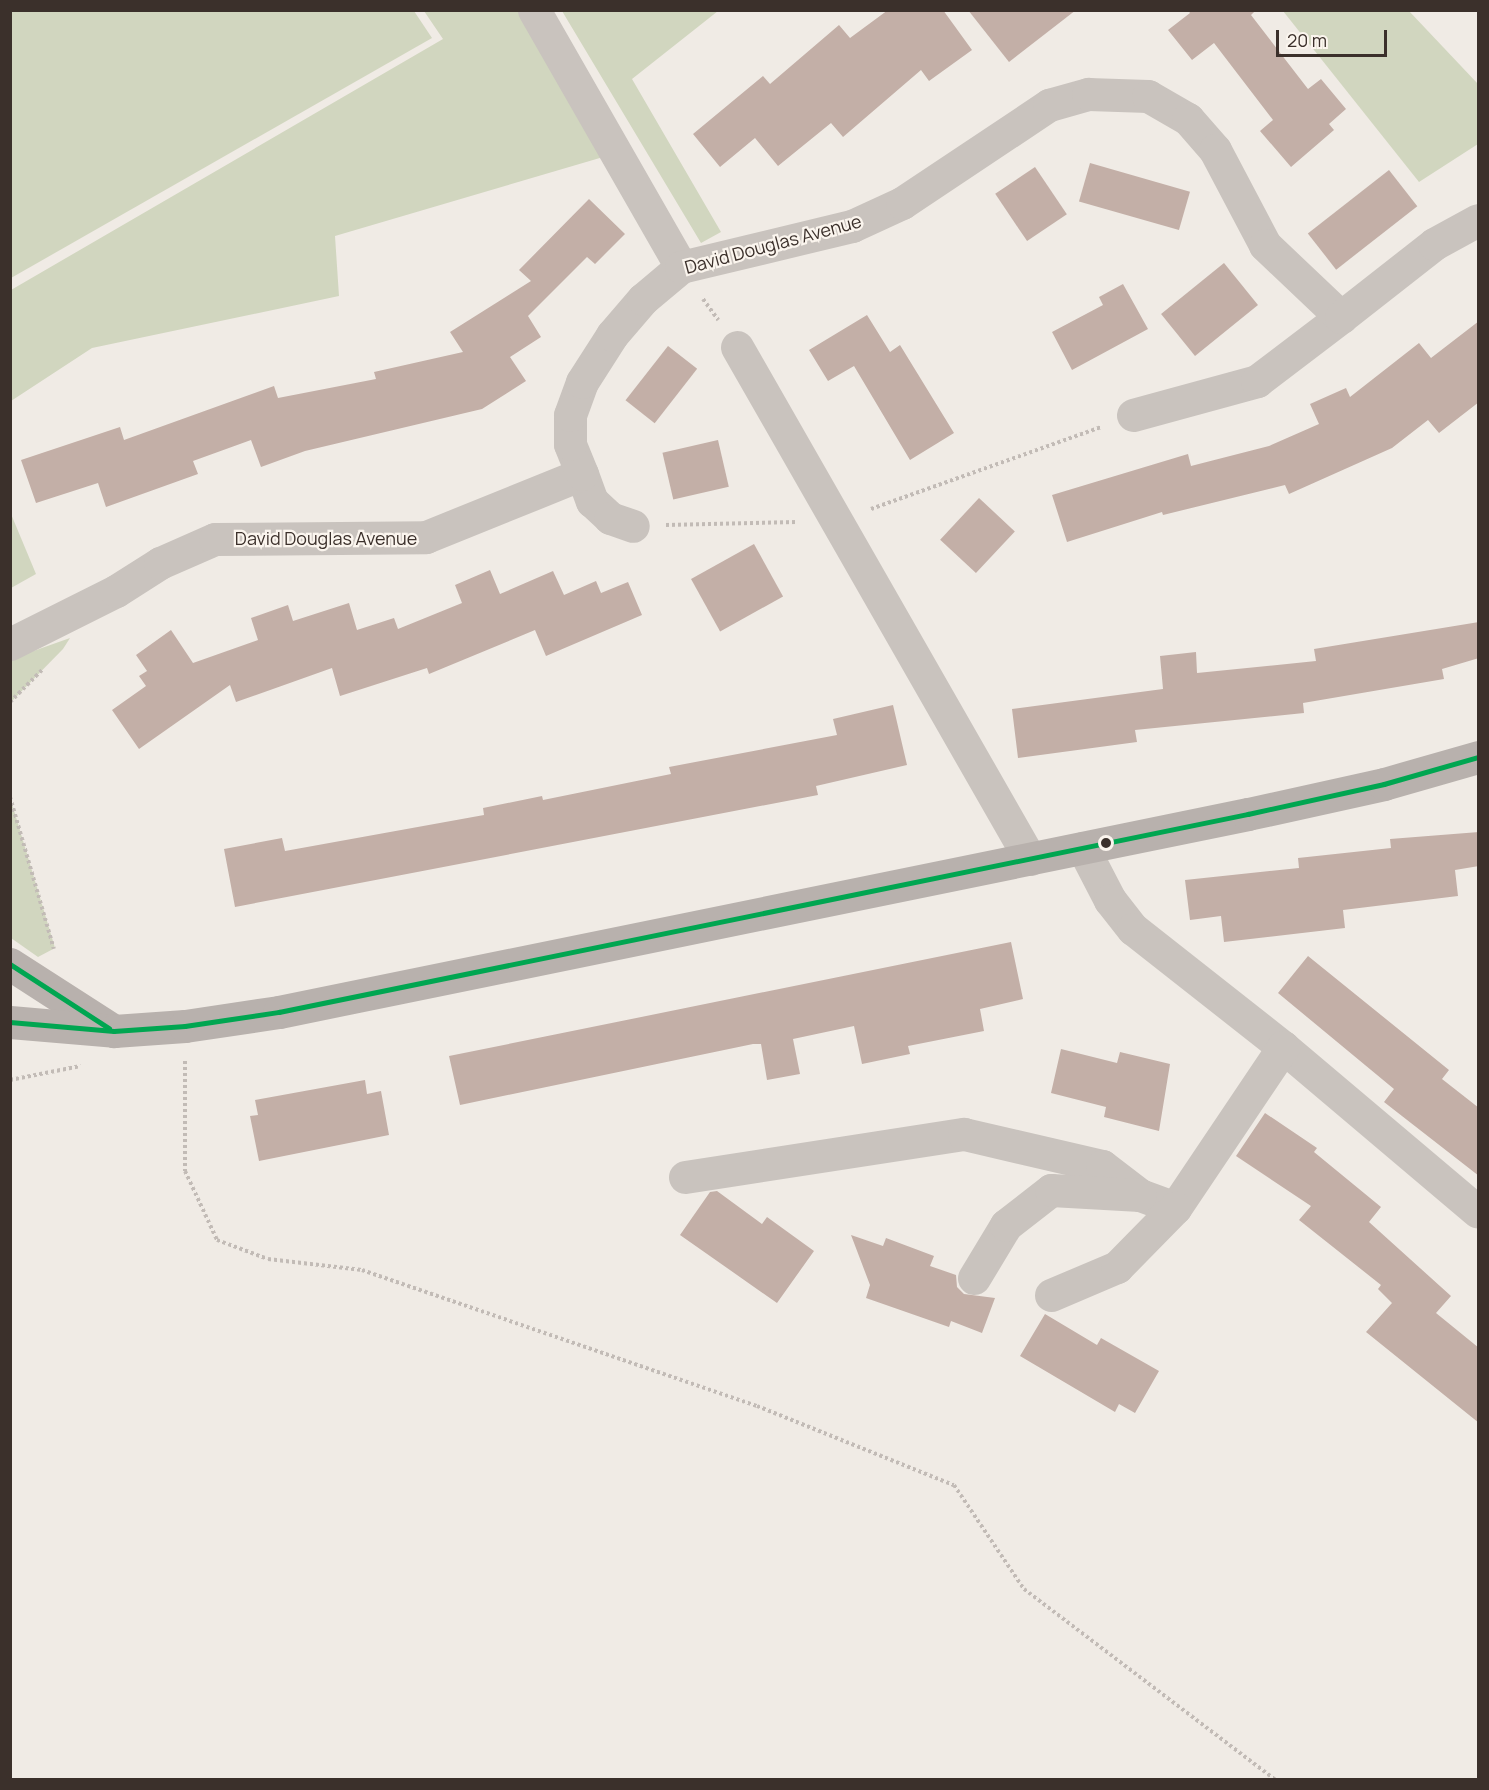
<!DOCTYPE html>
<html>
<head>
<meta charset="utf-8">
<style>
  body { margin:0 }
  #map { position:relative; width:1489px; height:1790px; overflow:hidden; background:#f0ebe5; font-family:Manrope,sans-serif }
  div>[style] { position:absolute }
  .green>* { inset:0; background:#d1d6bf }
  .building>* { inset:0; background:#c3afa7; transform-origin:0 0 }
  .path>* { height:4px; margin-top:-2px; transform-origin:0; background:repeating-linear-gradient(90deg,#c2bbb6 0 3px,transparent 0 6px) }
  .minor>* { height:33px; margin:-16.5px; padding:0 16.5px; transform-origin:16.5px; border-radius:16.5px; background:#c9c3be }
  .major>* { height:33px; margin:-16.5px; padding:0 16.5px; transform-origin:16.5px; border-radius:16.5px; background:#b8b1ad }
  .bus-1>* { height:4.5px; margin:-2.25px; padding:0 2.25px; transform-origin:2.25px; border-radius:2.25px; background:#00a651 }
  .dots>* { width:16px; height:16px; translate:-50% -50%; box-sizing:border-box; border:3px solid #fbf5ee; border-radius:50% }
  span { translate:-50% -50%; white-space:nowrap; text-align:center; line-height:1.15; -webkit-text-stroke:4.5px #fbf5ee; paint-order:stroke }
  .street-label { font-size:18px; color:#3b302b }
  .frame { position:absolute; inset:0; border:12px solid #3b302b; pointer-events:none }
  .scale { position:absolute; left:1276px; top:30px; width:111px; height:27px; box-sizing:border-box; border:3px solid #3b302b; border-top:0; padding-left:8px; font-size:18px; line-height:21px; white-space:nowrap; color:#3b302b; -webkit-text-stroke:4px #fbf5ee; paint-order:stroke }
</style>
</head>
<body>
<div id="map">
  <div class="green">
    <div style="clip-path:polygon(11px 10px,414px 11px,432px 38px,11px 278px)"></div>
    <div style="clip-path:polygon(424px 11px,525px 11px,610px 155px,335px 236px,339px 296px,92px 348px,11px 401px,11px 290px,443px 39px)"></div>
    <div style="clip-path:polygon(562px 11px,718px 11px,632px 79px,721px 232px,701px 243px)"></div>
    <div style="clip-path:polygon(1283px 11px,1409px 11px,1478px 84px,1478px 144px,1419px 182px)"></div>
    <div style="clip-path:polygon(11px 514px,36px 574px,11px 588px,10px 588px)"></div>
    <div style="clip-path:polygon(70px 638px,63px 649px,11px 702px,11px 659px)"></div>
    <div style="clip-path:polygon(10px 797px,55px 948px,38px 957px,11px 938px)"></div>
  </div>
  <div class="building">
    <div style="clip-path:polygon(888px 10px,943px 10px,972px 50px,929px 81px,921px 70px,843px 137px,831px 123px,778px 166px,755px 138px,720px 167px,693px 134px,763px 76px,770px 84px,839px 25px,850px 38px)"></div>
    <div style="clip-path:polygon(968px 10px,1076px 10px,1009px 62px)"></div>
    <div style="clip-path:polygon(1188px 10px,1256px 10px,1251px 15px,1308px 89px,1321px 79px,1346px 109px,1329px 124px,1334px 130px,1291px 167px,1260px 131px,1273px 120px,1214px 43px,1192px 60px,1168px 30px,1190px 13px)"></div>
    <div style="left:1090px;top:163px;width:104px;height:40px;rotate:16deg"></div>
    <div style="left:1035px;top:167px;width:57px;height:48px;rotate:56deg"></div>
    <div style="left:1389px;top:170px;width:46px;height:103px;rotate:52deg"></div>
    <div style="clip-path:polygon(589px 199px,625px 234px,595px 264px,587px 257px,528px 316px,541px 337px,510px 357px,526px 381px,482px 409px,305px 451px,261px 467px,251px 440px,193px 461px,198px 474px,106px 507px,98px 483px,36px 503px,21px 460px,120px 427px,124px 440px,274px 386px,278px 398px,376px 379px,374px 372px,463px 352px,450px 332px,531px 281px,519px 270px)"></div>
    <div style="left:1224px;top:263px;width:54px;height:81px;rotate:51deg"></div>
    <div style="clip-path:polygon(1123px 284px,1148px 329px,1072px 370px,1052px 332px,1103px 305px,1099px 297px)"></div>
    <div style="clip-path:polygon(867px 315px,890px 352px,900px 345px,954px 433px,910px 460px,854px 366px,828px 381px,809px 350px)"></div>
    <div style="clip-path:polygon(1479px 321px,1479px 402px,1439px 433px,1428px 420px,1392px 448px,1289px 494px,1285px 485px,1163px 515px,1162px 512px,1067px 542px,1052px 495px,1188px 454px,1191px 466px,1269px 446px,1319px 424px,1310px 404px,1346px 388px,1350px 397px,1419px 343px,1431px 358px)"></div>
    <div style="left:668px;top:346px;width:37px;height:69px;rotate:38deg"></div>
    <div style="left:718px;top:440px;width:48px;height:57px;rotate:77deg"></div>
    <div style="left:979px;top:498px;width:49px;height:57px;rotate:43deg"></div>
    <div style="left:754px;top:544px;width:60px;height:72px;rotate:61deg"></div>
    <div style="clip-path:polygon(490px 570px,500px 594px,553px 571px,564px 595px,596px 581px,601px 593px,628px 582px,642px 615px,546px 656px,535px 630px,429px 674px,427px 668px,340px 696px,332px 668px,236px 702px,230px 685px,139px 749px,112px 710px,146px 686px,139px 676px,147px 671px,136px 655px,171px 630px,193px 663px,258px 640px,251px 618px,288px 605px,293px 621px,349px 603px,357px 630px,394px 618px,398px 629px,462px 603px,455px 585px)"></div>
    <div style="clip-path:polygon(1479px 622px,1479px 658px,1442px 669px,1444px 679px,1303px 703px,1304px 713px,1135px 730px,1137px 742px,1018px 758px,1012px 709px,1163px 689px,1160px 656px,1196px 652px,1197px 673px,1316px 661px,1314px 649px)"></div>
    <div style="clip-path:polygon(893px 705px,907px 765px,816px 786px,818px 795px,235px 907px,224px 849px,282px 838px,285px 851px,484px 815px,483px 808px,542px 796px,543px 800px,671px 774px,669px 767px,837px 735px,833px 719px)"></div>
    <div style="clip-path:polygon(1479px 832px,1479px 866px,1455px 870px,1458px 896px,1343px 910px,1345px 928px,1224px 942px,1221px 916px,1190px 920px,1185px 880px,1299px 868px,1298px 858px,1391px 848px,1390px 839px)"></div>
    <div style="clip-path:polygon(1011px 942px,1023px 999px,980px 1009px,984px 1031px,908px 1046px,910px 1054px,862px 1064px,854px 1026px,793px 1039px,800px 1074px,767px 1080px,761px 1044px,753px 1044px,460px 1105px,449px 1056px)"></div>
    <div style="clip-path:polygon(1308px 956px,1449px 1070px,1442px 1079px,1479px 1108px,1479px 1176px,1384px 1102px,1394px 1089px,1278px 993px)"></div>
    <div style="clip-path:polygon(1061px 1049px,1117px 1063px,1120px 1052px,1170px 1064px,1159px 1131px,1104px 1117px,1106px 1107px,1051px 1093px)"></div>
    <div style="clip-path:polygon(365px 1080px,367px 1094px,381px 1091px,389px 1135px,259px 1161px,250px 1116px,258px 1115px,255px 1100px)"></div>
    <div style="clip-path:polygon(1265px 1113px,1317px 1148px,1314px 1152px,1381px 1207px,1369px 1222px,1451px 1296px,1436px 1313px,1479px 1348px,1479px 1423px,1366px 1332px,1392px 1303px,1378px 1289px,1381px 1285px,1299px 1220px,1311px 1206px,1236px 1156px)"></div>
    <div style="clip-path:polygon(717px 1191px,762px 1224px,767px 1217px,814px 1251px,777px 1303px,680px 1235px,710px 1192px)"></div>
    <div style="clip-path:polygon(851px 1235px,883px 1246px,886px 1238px,934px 1256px,930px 1266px,956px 1275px,957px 1287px,964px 1294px,995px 1298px,982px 1333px,951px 1321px,949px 1327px,866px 1298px,870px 1285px)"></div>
    <div style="clip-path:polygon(1045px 1314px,1097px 1345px,1101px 1338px,1159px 1371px,1135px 1413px,1119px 1404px,1115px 1412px,1020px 1356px)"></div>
  </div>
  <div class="path">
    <div style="left:703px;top:299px;width:26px;rotate:54deg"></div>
    <div style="left:871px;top:509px;width:244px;rotate:-19.6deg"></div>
    <div style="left:666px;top:525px;width:131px;rotate:-1.3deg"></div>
    <div style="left:10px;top:702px;width:45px;rotate:-45deg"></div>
    <div style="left:10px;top:797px;width:158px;rotate:73.9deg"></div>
    <div style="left:185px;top:1061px;width:110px;rotate:90deg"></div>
    <div style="left:185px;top:1171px;width:76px;rotate:65.1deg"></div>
    <div style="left:217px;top:1240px;width:54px;rotate:20.4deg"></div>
    <div style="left:268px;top:1259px;width:95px;rotate:6.7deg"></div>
    <div style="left:362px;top:1270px;width:418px;rotate:19deg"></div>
    <div style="left:757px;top:1406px;width:212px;rotate:21.9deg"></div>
    <div style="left:954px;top:1485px;width:125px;rotate:56.1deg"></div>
    <div style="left:1024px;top:1589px;width:316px;rotate:37.2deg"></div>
    <div style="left:10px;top:1080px;width:72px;rotate:-11.2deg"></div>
  </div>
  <div class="minor">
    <div style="left:534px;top:10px;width:296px;rotate:60.2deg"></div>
    <div style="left:737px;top:347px;width:590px;rotate:60.22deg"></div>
    <div style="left:1133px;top:415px;width:129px;rotate:-15.3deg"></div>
    <div style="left:1257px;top:381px;width:106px;rotate:-37.3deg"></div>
    <div style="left:582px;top:474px;width:29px;rotate:70deg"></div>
    <div style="left:592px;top:501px;width:25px;rotate:43deg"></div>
    <div style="left:610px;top:518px;width:24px;rotate:19deg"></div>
    <div style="left:10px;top:644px;width:119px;rotate:-26.6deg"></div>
    <div style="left:116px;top:591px;width:52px;rotate:-32.5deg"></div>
    <div style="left:160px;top:563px;width:60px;rotate:-23.6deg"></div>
    <div style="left:215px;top:539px;width:211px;rotate:-0.5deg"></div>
    <div style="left:426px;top:537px;width:168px;rotate:-22deg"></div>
    <div style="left:582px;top:474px;width:32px;rotate:-112deg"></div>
    <div style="left:570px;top:444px;width:29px;rotate:-90deg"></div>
    <div style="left:570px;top:415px;width:35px;rotate:-70deg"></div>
    <div style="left:582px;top:382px;width:56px;rotate:-57.4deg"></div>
    <div style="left:612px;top:335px;width:48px;rotate:-49.3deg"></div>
    <div style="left:643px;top:299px;width:50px;rotate:-40.1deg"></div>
    <div style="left:681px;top:267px;width:176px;rotate:-13.5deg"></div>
    <div style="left:852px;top:226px;width:55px;rotate:-24.7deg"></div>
    <div style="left:902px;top:203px;width:177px;rotate:-33.7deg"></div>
    <div style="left:1049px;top:105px;width:41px;rotate:-15.8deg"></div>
    <div style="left:1088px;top:94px;width:60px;rotate:1.9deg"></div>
    <div style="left:1148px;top:96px;width:46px;rotate:29.9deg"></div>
    <div style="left:1188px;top:119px;width:41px;rotate:48.9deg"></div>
    <div style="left:1215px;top:150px;width:107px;rotate:62.2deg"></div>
    <div style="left:1265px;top:245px;width:105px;rotate:43.5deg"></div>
    <div style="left:1341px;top:317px;width:118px;rotate:-38.1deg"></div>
    <div style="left:1434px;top:244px;width:50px;rotate:-28.6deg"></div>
    <div style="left:1083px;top:848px;width:59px;rotate:62.6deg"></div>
    <div style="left:1110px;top:900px;width:37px;rotate:52deg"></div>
    <div style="left:1133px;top:929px;width:191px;rotate:38.2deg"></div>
    <div style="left:1283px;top:1047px;width:255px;rotate:40.2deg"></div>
    <div style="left:685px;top:1177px;width:282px;rotate:-8.8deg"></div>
    <div style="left:964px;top:1134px;width:142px;rotate:13.1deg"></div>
    <div style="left:1102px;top:1166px;width:48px;rotate:37.3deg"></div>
    <div style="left:1140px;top:1195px;width:37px;rotate:20deg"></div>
    <div style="left:1175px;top:1208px;width:194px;rotate:-56.1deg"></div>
    <div style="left:974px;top:1278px;width:62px;rotate:-58.9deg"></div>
    <div style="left:1006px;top:1225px;width:57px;rotate:-37.9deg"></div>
    <div style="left:1051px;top:1190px;width:89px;rotate:3.2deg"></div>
    <div style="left:1051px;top:1295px;width:72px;rotate:-23deg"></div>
    <div style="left:1117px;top:1267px;width:83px;rotate:-45.5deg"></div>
  </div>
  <div class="major">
    <div style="left:10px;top:964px;width:124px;rotate:32.8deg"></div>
    <div style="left:10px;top:1022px;width:104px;rotate:4.9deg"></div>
    <div style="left:114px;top:1031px;width:71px;rotate:-4deg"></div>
    <div style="left:185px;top:1026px;width:95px;rotate:-8.5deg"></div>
    <div style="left:279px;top:1012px;width:989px;rotate:-11.55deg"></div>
    <div style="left:1248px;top:814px;width:139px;rotate:-12.4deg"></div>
    <div style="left:1384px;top:784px;width:98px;rotate:-16deg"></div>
  </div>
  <div class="bus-1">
    <div style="left:10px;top:964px;width:118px;rotate:32.9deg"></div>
    <div style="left:10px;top:1022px;width:104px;rotate:4.9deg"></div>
    <div style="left:114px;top:1031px;width:71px;rotate:-4deg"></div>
    <div style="left:185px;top:1026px;width:95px;rotate:-8.5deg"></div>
    <div style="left:279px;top:1012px;width:989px;rotate:-11.55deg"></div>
    <div style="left:1248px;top:814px;width:139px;rotate:-12.4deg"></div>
    <div style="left:1384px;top:784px;width:98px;rotate:-16deg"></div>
  </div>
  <div class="dots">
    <div style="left:1106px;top:843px;background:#3b302b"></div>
  </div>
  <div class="street-label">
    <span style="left:773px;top:244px;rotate:-15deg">David Douglas Avenue</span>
    <span style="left:326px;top:538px">David Douglas Avenue</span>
  </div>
  <div class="frame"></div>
  <div class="scale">20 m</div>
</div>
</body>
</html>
